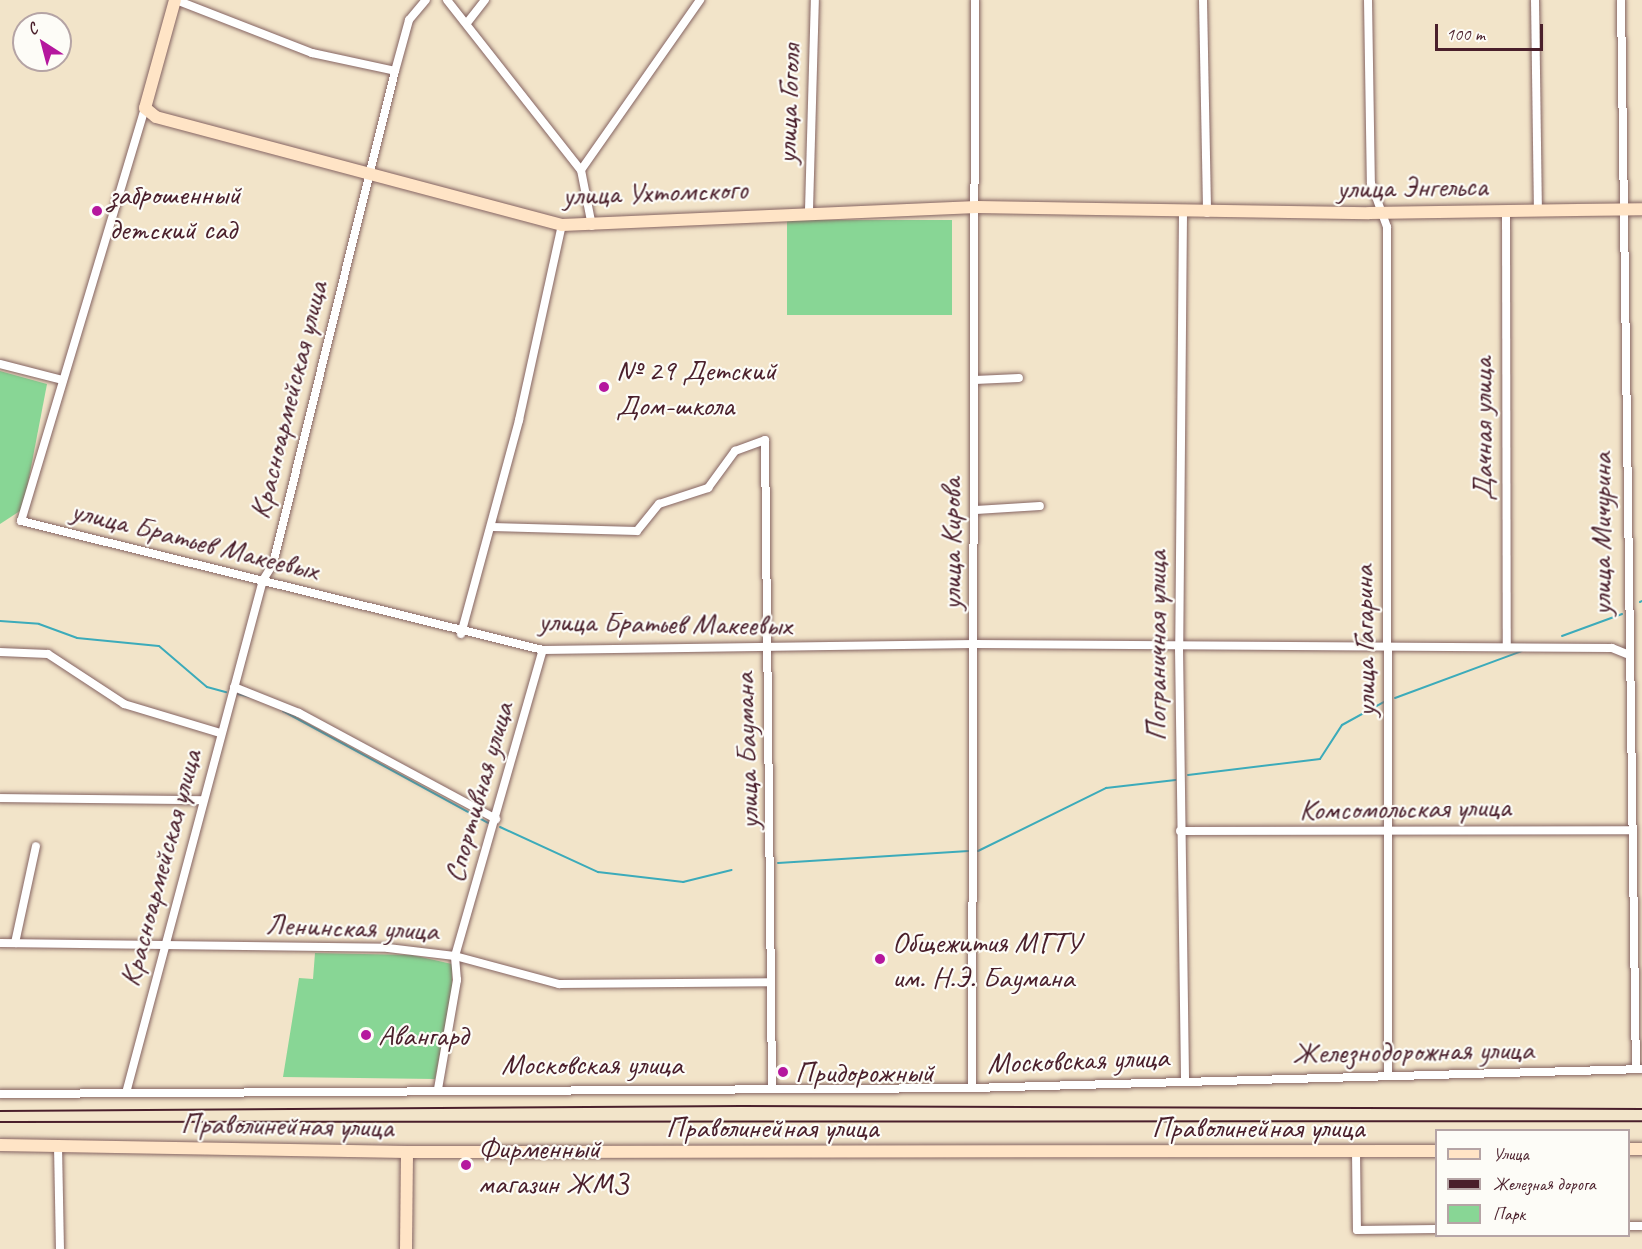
<!DOCTYPE html>
<html>
<head>
<meta charset="utf-8">
<style>
  body { margin:0 }
  #map { position:relative; width:1642px; height:1249px; overflow:hidden; background:#f2e4c9; font-family:Caveat,sans-serif }
  div>[style] { position:absolute }
  .green>* { inset:0; background:#88d695; transform-origin:0 0 }
  .stream>* { height:2px; margin:-1px; padding:0 1px; transform-origin:1px; border-radius:1px; background:#3cabba }
  .roads { filter:drop-shadow(0 0 2px #856462) drop-shadow(0 0 2px #856462) }
  .minor>* { height:8px; margin:-4px; padding:0 4px; transform-origin:4px; border-radius:4px; background:#fff }
  .secondary>* { height:12px; margin:-6px; padding:0 6px; transform-origin:6px; border-radius:6px; background:#ffe4c6 }
  .rail>* { height:2px; margin:-1px; padding:0 1px; transform-origin:1px; border-radius:1px; background:#4a1f2b }
  .dots>* { width:16px; height:16px; translate:-50% -50%; box-sizing:border-box; border:3px solid #fdfcf7; border-radius:50% }
  span { translate:-50% -50%; white-space:nowrap; text-align:center; line-height:1.15; -webkit-text-stroke:4.5px #fdfcf7; paint-order:stroke }
  .street-label { font-size:30px; color:#4a1f2b }
  .poi-label { font-size:30px; color:#4a1f2b }
  .left { translate:0 -50%; text-align:left }
  .legend { position:absolute; left:1435px; top:1129px; width:195px; height:108px; box-sizing:border-box; background:#fdfcf7; border:2px solid #b5a4a5; margin:0; padding:8px 10px; list-style:none; font-size:18px; color:#4a1f2b }
  .legend li { display:flex; align-items:center; gap:12px; height:30px }
  .legend b { width:30px; border:2px solid #b5a4a5 }
  .north { position:absolute; left:12px; top:12px; width:60px; height:60px; box-sizing:border-box; background:#fdfcf7; border:2px solid #b5a4a5; border-radius:50%; rotate:324deg; font-size:16px; font-weight:700; line-height:24px; text-align:center; color:#4a1f2b }
  .north::after { content:''; display:block; margin:auto; width:21px; height:27px; background:#b5179e; clip-path:polygon(50% 0,100% 100%,50% 72%,0 100%) }
  .scale { position:absolute; left:1435px; top:24px; width:108px; height:27px; box-sizing:border-box; border:3px solid #4a1f2b; border-top:0; padding-left:8px; font-size:18px; line-height:21px; white-space:nowrap; color:#4a1f2b; -webkit-text-stroke:4px #fdfcf7; paint-order:stroke }
</style>
</head>
<body>
<div id="map">
  <div class="green">
    <div style="left:787px;top:220px;width:165px;height:95px"></div>
    <div style="clip-path:polygon(0 371px,47px 384px,23px 509px,0 524px)"></div>
    <div style="clip-path:polygon(315px 953px,412px 955px,452px 964px,452px 994px,435px 1079px,283px 1077px,299px 978px,313px 979px)"></div>
  </div>
  <div class="stream">
    <div style="left:1640px;top:602px;width:2px;rotate:-27deg"></div>
    <div style="left:0;top:621px;width:39px;rotate:4deg"></div>
    <div style="left:39px;top:624px;width:40px;rotate:20.2deg"></div>
    <div style="left:77px;top:638px;width:82px;rotate:5.6deg"></div>
    <div style="left:159px;top:646px;width:63px;rotate:40.5deg"></div>
    <div style="left:207px;top:687px;width:20px;rotate:15deg"></div>
    <div style="left:1562px;top:636px;width:64px;rotate:-20.1deg"></div>
    <div style="left:238px;top:694px;width:12px;rotate:14deg"></div>
    <div style="left:1395px;top:698px;width:135px;rotate:-20.3deg"></div>
    <div style="left:283px;top:711px;width:234px;rotate:28.6deg"></div>
    <div style="left:1188px;top:775px;width:133px;rotate:-6.9deg"></div>
    <div style="left:1320px;top:759px;width:40px;rotate:-57.1deg"></div>
    <div style="left:1342px;top:725px;width:48px;rotate:-28.7deg"></div>
    <div style="left:500px;top:827px;width:108px;rotate:24.7deg"></div>
    <div style="left:598px;top:872px;width:86px;rotate:6.7deg"></div>
    <div style="left:683px;top:882px;width:50px;rotate:-13.8deg"></div>
    <div style="left:978px;top:851px;width:143px;rotate:-26.2deg"></div>
    <div style="left:1106px;top:788px;width:70px;rotate:-6.5deg"></div>
    <div style="left:778px;top:863px;width:191px;rotate:-3.6deg"></div>
  </div>
  <div class="roads">
    <div class="minor">
      <div style="left:176px;top:0;width:146px;rotate:21.3deg"></div>
      <div style="left:312px;top:53px;width:85px;rotate:12.2deg"></div>
      <div style="left:447px;top:0;width:216px;rotate:51.8deg"></div>
      <div style="left:581px;top:170px;width:57px;rotate:78.9deg"></div>
      <div style="left:1203px;top:0;width:213px;rotate:88.9deg"></div>
      <div style="left:1368px;top:0;width:183px;rotate:89.1deg"></div>
      <div style="left:1371px;top:183px;width:47px;rotate:70deg"></div>
      <div style="left:1387px;top:227px;width:848px;rotate:89.93deg"></div>
      <div style="left:1535px;top:0;width:210px;rotate:89.2deg"></div>
      <div style="left:1621px;top:0;width:1068px;rotate:89.2deg"></div>
      <div style="left:467px;top:23px;width:29px;rotate:-52deg"></div>
      <div style="left:145px;top:108px;width:431px;rotate:106.7deg"></div>
      <div style="left:21px;top:521px;width:538px;rotate:13.88deg"></div>
      <div style="left:543px;top:650px;width:431px;rotate:-0.8deg"></div>
      <div style="left:974px;top:644px;width:638px;rotate:0.36deg"></div>
      <div style="left:1612px;top:648px;width:16px;rotate:22deg"></div>
      <div style="left:581px;top:170px;width:208px;rotate:-55deg"></div>
      <div style="left:809px;top:210px;width:210px;rotate:-88.4deg"></div>
      <div style="left:1506px;top:211px;width:436px;rotate:89.9deg"></div>
      <div style="left:1183px;top:213px;width:434px;rotate:90.5deg"></div>
      <div style="left:1179px;top:647px;width:433px;rotate:89.2deg"></div>
      <div style="left:0;top:364px;width:65px;rotate:14.3deg"></div>
      <div style="left:975px;top:380px;width:44px;rotate:-2.6deg"></div>
      <div style="left:976px;top:510px;width:64px;rotate:-3.6deg"></div>
      <div style="left:492px;top:527px;width:145px;rotate:1.6deg"></div>
      <div style="left:637px;top:531px;width:35px;rotate:-51deg"></div>
      <div style="left:659px;top:504px;width:52px;rotate:-18.1deg"></div>
      <div style="left:708px;top:488px;width:46px;rotate:-53.9deg"></div>
      <div style="left:735px;top:451px;width:32px;rotate:-20deg"></div>
      <div style="left:765px;top:440px;width:646px;rotate:89.38deg"></div>
      <div style="left:461px;top:634px;width:222px;rotate:-74.8deg"></div>
      <div style="left:519px;top:420px;width:200px;rotate:-77.6deg"></div>
      <div style="left:0;top:652px;width:48px;rotate:2.4deg"></div>
      <div style="left:48px;top:654px;width:91px;rotate:33.3deg"></div>
      <div style="left:124px;top:704px;width:100px;rotate:16.8deg"></div>
      <div style="left:234px;top:687px;width:70px;rotate:21.8deg"></div>
      <div style="left:299px;top:713px;width:224px;rotate:28.3deg"></div>
      <div style="left:0;top:798px;width:202px;rotate:0.6deg"></div>
      <div style="left:1180px;top:831px;width:451px;rotate:-0.1deg"></div>
      <div style="left:0;top:943px;width:388px;rotate:0.7deg"></div>
      <div style="left:388px;top:948px;width:67px;rotate:6.8deg"></div>
      <div style="left:455px;top:956px;width:108px;rotate:15.1deg"></div>
      <div style="left:559px;top:984px;width:212px;rotate:-0.5deg"></div>
      <div style="left:15px;top:943px;width:99px;rotate:-77.8deg"></div>
      <div style="left:972px;top:1088px;width:1088px;rotate:-89.84deg"></div>
      <div style="left:438px;top:1089px;width:111px;rotate:-80.1deg"></div>
      <div style="left:457px;top:980px;width:24px;rotate:-95deg"></div>
      <div style="left:455px;top:956px;width:318px;rotate:-74deg"></div>
      <div style="left:126px;top:1093px;width:531px;rotate:-75.05deg"></div>
      <div style="left:263px;top:580px;width:19px;rotate:-58deg"></div>
      <div style="left:273px;top:564px;width:508px;rotate:-76.1deg"></div>
      <div style="left:395px;top:71px;width:53px;rotate:-74.6deg"></div>
      <div style="left:409px;top:20px;width:26px;rotate:-50deg"></div>
      <div style="left:0;top:1094px;width:972px;rotate:-0.35deg"></div>
      <div style="left:972px;top:1088px;width:670px;rotate:-1.62deg"></div>
      <div style="left:58px;top:1146px;width:103px;rotate:88.9deg"></div>
      <div style="left:1356px;top:1152px;width:78px;rotate:89.3deg"></div>
      <div style="left:1357px;top:1230px;width:79px;rotate:-0.7deg"></div>
      <div style="left:1628px;top:1226px;width:14px"></div>
    </div>
    <div class="secondary">
      <div style="left:175px;top:0;width:112px;rotate:105.5deg"></div>
      <div style="left:145px;top:108px;width:14px;rotate:39deg"></div>
      <div style="left:156px;top:117px;width:420px;rotate:14.9deg"></div>
      <div style="left:562px;top:225px;width:415px;rotate:-2.5deg"></div>
      <div style="left:977px;top:207px;width:392px;rotate:0.9deg"></div>
      <div style="left:1369px;top:213px;width:273px;rotate:-0.8deg"></div>
      <div style="left:0;top:1145px;width:407px;rotate:1deg"></div>
      <div style="left:407px;top:1152px;width:1029px;rotate:-0.06deg"></div>
      <div style="left:1628px;top:1149px;width:14px"></div>
      <div style="left:406px;top:1249px;width:97px;rotate:-89.4deg"></div>
    </div>
  </div>
  <div class="rail">
    <div style="left:0;top:1111px;width:741px;rotate:-0.39deg"></div>
    <div style="left:741px;top:1106px;width:901px;rotate:0.19deg"></div>
    <div style="left:0;top:1122px;width:1642px;rotate:-0.03deg"></div>
  </div>
  <div class="dots">
    <div style="left:97px;top:211px;background:#b5179e"></div>
    <div style="left:604px;top:387px;background:#b5179e"></div>
    <div style="left:880px;top:959px;background:#b5179e"></div>
    <div style="left:366px;top:1035px;background:#b5179e"></div>
    <div style="left:783px;top:1072px;background:#b5179e"></div>
    <div style="left:466px;top:1165px;background:#b5179e"></div>
  </div>
  <div class="street-label">
    <span style="left:788px;top:104px;rotate:-88deg">улица Гоголя</span>
    <span style="left:1412px;top:187px;rotate:-1deg">улица Энгельса</span>
    <span style="left:655px;top:192px;rotate:-2deg">улица Ухтомского</span>
    <span style="left:288px;top:400px;rotate:-76deg">Красноармейская улица</span>
    <span style="left:1482px;top:429px;rotate:-90deg">Дачная улица</span>
    <span style="left:1601px;top:534px;rotate:-90deg">улица Мичурина</span>
    <span style="left:195px;top:540px;rotate:14deg">улица Братьев Макеевых</span>
    <span style="left:951px;top:544px;rotate:-90deg">улица Кирова</span>
    <span style="left:665px;top:623px;rotate:1deg">улица Братьев Макеевых</span>
    <span style="left:1364px;top:641px;rotate:-91deg">улица Гагарина</span>
    <span style="left:1156px;top:646px;rotate:-90deg">Пограничная улица</span>
    <span style="left:746px;top:751px;rotate:-92deg">улица Баумана</span>
    <span style="left:478px;top:792px;rotate:-74deg">Спортивная улица</span>
    <span style="left:1405px;top:808px;rotate:-1deg">Комсомольская улица</span>
    <span style="left:160px;top:868px;rotate:-75deg">Красноармейская улица</span>
    <span style="left:352px;top:927px;rotate:2deg">Ленинская улица</span>
    <span style="left:1413px;top:1051px;rotate:-1deg">Железнодорожная улица</span>
    <span style="left:1078px;top:1060px;rotate:-2deg">Московская улица</span>
    <span style="left:592px;top:1064px">Московская улица</span>
    <span style="left:287px;top:1125px;rotate:1deg">Праволинейная улица</span>
    <span style="left:772px;top:1127px">Праволинейная улица</span>
    <span style="left:1258px;top:1127px">Праволинейная улица</span>
  </div>
  <div class="poi-label">
    <span class="left" style="left:109px;top:211px">заброшенный<br>детский сад</span>
    <span class="left" style="left:616px;top:387px">№ 29 Детский<br>Дом-школа</span>
    <span class="left" style="left:892px;top:959px">Общежития МГТУ<br>им. Н.Э. Баумана</span>
    <span class="left" style="left:378px;top:1035px">Авангард</span>
    <span class="left" style="left:795px;top:1072px">Придорожный</span>
    <span class="left" style="left:478px;top:1165px">Фирменный<br>магазин ЖМЗ</span>
  </div>
  <ul class="legend">
  <li><b style="height:8px;background:#ffe4c6"></b>Улица</li>
  <li><b style="height:8px;background:#4a1f2b"></b>Железная дорога</li>
  <li><b style="height:16px;background:#88d695"></b>Парк</li>
  </ul>
  <div class="north">С</div>
  <div class="scale">100 m</div>
</div>
</body>
</html>
